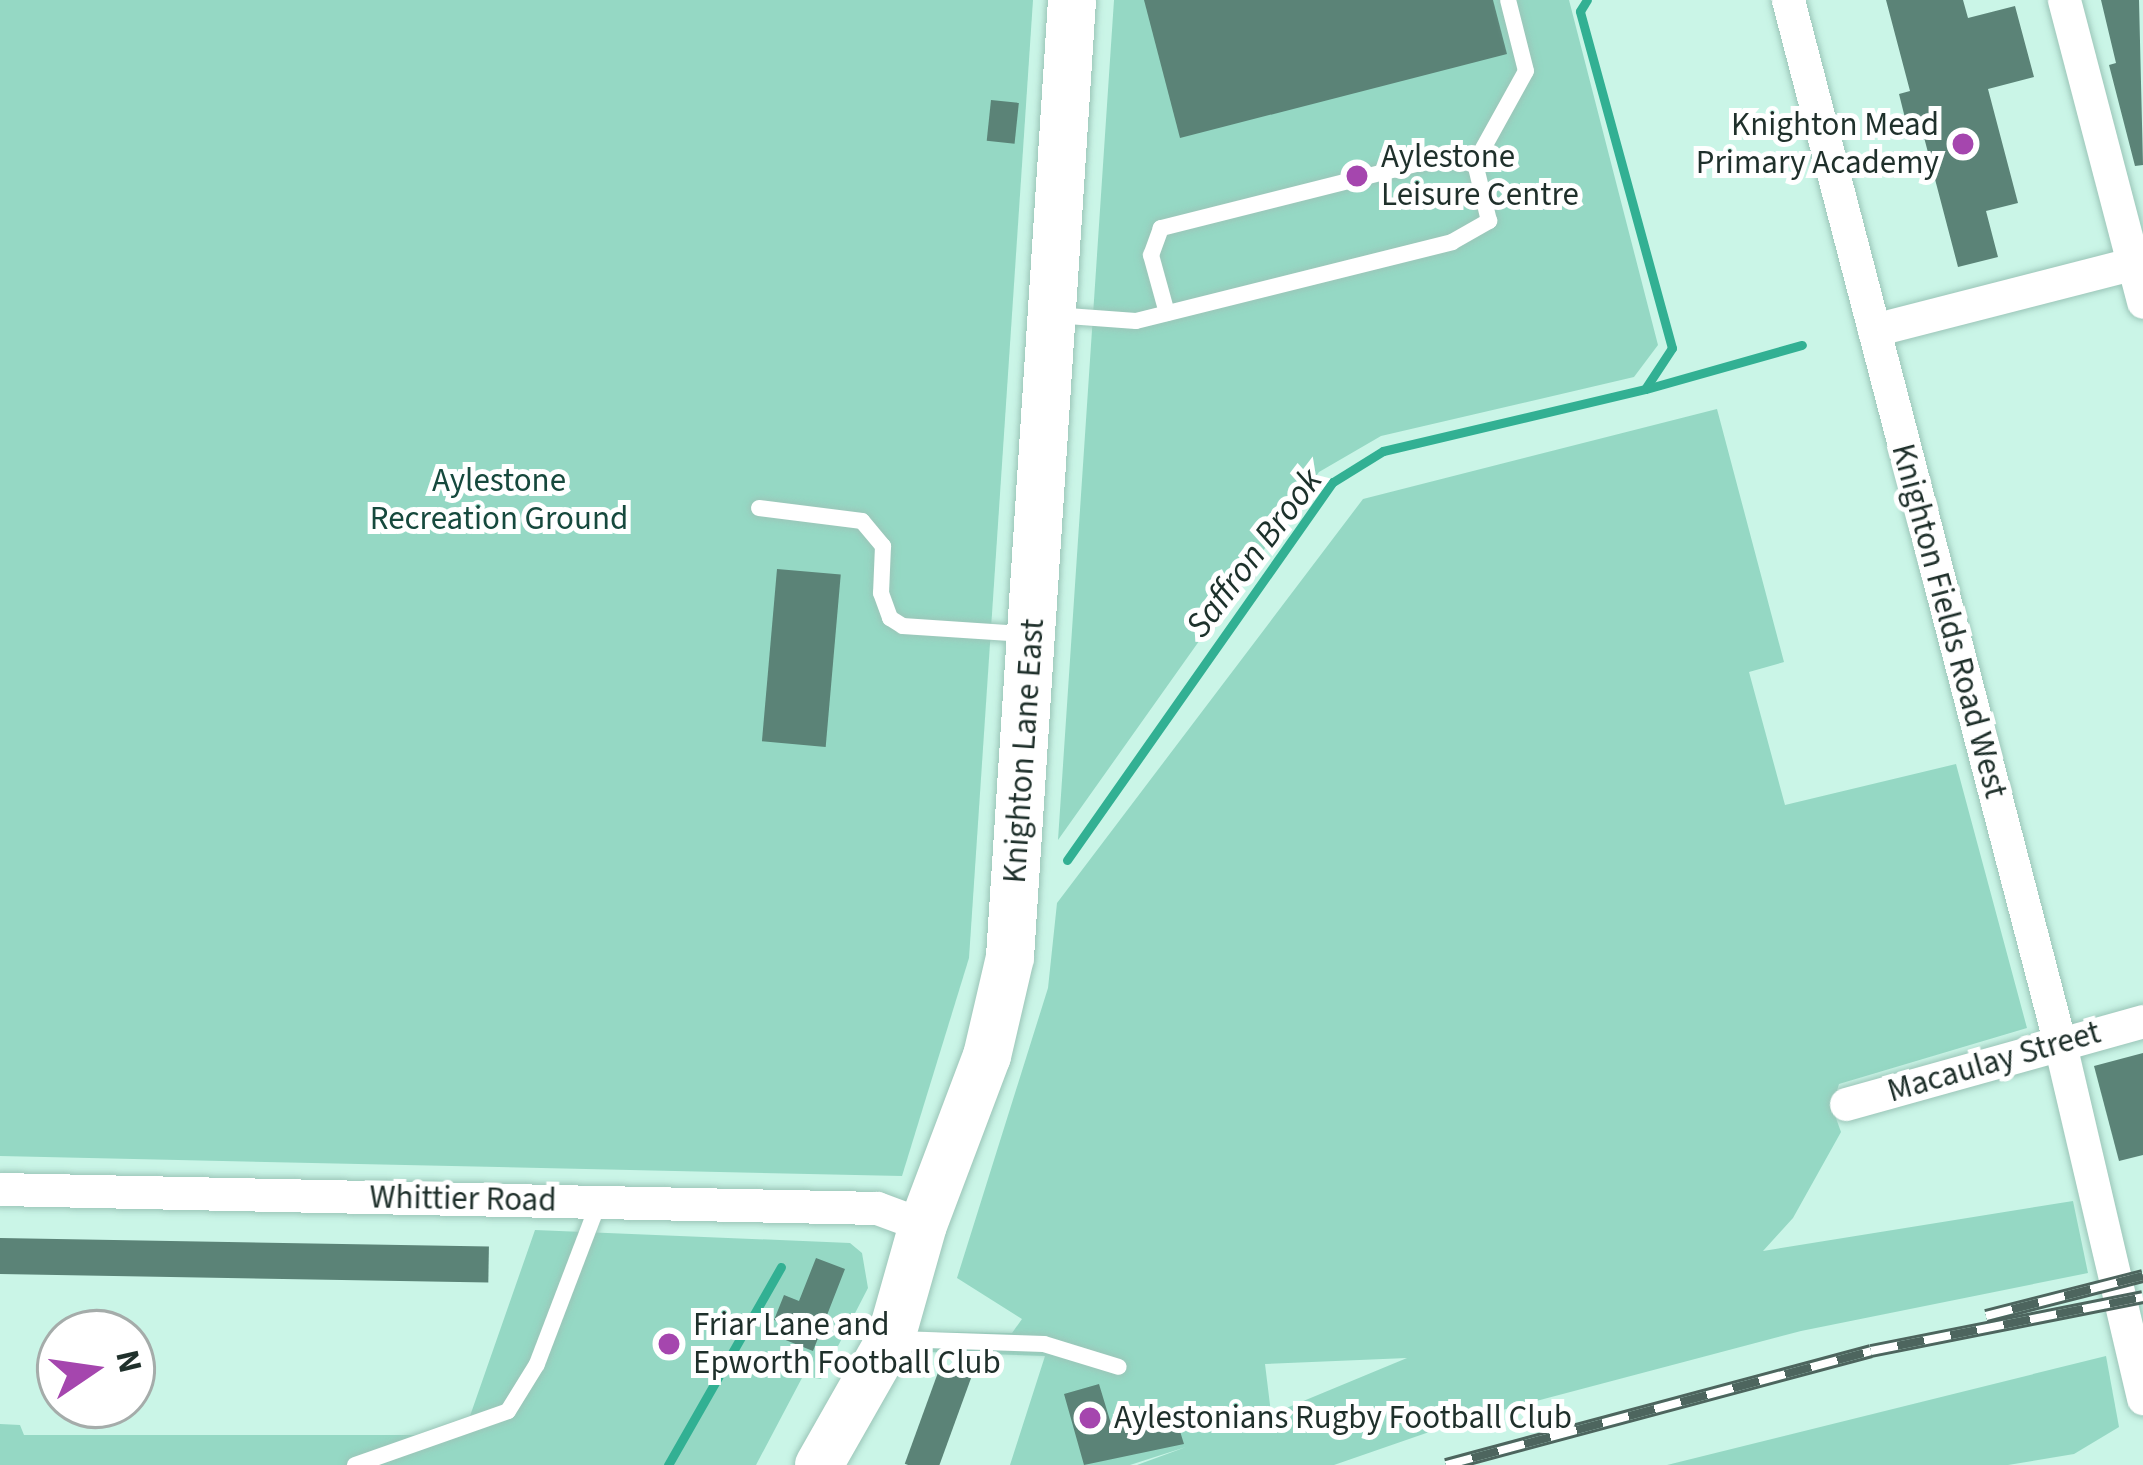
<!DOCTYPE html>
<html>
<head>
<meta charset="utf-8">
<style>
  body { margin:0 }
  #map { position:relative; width:2143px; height:1465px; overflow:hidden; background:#caf5e7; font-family:"Source Sans 3",sans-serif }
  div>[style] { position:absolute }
  .green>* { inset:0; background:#95d8c4 }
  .stream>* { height:9px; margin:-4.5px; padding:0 4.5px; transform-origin:4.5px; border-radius:4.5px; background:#32b093 }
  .building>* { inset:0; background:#5b8377; transform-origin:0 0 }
  .roads { filter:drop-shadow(0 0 3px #9bc5b8) drop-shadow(0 0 3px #9bc5b8) }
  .lane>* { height:16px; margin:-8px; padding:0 8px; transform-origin:8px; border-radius:8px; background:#fff }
  .street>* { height:33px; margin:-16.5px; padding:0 16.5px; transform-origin:16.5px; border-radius:16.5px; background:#fff }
  .secondary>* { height:48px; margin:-24px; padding:0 24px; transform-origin:24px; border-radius:24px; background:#fff }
  .rail>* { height:14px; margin-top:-7px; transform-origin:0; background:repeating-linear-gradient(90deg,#fff 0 27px,#4d655e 0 54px); box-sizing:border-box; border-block:3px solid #4d655e }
  .dots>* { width:33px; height:33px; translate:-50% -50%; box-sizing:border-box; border:6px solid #fff; border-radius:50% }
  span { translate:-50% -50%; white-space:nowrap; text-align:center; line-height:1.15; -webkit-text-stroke:10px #fff; paint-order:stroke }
  .poi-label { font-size:33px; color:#1f302b }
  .right { translate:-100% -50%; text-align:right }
  .left { translate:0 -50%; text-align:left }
  .park-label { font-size:33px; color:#16493d }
  .street-label { font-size:33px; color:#1f302b }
  .water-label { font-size:36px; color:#1c312b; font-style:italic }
  .north { position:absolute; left:36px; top:1309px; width:120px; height:120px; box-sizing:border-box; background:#fff; border:3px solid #a5acaa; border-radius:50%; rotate:77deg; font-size:33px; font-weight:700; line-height:48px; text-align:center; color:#1f302b }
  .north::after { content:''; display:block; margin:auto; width:42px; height:54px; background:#a546ae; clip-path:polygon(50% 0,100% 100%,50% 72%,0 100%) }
</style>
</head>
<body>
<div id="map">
  <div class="green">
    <div style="clip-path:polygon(0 0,1033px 0,969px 958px,902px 1176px,0 1156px)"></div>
    <div style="clip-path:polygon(1114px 0,1569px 0,1658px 345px,1634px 377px,1381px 436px,1319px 472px,1058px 840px)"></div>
    <div style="clip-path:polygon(evenodd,1717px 409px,1784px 662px,1749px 672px,1785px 805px,1956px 764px,2027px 1028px,1839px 1084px,1832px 1107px,1841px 1132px,1793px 1218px,1763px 1251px,2073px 1201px,2088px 1273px,1801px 1331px,1461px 1421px,1334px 1465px,1137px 1465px,1186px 1447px,1130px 1465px,1010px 1465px,1045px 1356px,928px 1352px,937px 1332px,1012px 1333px,1022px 1319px,957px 1278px,1048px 988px,1057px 903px,1363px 499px,1717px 409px,1407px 1358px,1272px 1414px,1271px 1413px,1265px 1364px,1407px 1358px)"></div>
    <div style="clip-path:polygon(535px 1230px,850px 1243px,862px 1253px,868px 1288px,821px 1379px,803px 1376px,756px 1465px,0 1465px,0 1424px,20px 1425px,24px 1435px,416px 1435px,470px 1416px)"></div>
    <div style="clip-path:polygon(2106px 1356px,2119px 1427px,2074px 1454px,2008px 1465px,1667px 1465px)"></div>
  </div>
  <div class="stream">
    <div style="left:1646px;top:389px;width:162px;rotate:-15.8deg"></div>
    <div style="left:1067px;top:860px;width:462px;rotate:-54.9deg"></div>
    <div style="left:1333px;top:482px;width:59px;rotate:-31.8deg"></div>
    <div style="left:1383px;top:451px;width:269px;rotate:-13.3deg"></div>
    <div style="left:1645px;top:389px;width:49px;rotate:-56.6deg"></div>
    <div style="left:1672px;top:348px;width:349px;rotate:-105.3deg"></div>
    <div style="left:1580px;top:11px;width:13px;rotate:-58deg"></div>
    <div style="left:668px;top:1465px;width:228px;rotate:-60.3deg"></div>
  </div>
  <div class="building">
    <div style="clip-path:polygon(1144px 0,1493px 0,1507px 54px,1180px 138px)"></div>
    <div style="clip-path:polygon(1886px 0,1963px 0,1968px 18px,2015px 6px,2034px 77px,1988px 89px,2018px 203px,1986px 211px,1998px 257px,1958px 267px,1920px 122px,1907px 126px,1899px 94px,1910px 91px)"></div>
    <div style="clip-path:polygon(2101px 0,2139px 0,2143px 165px,2135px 166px,2109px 65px,2116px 63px)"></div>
    <div style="left:991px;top:100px;width:28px;height:41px;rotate:6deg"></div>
    <div style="left:777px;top:569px;width:64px;height:173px;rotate:5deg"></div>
    <div style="clip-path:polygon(2143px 1053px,2143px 1155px,2119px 1161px,2094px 1066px)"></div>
    <div style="left:0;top:1238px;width:489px;height:36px;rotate:1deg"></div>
    <div style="clip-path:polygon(816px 1258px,845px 1269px,813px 1351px,778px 1337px,783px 1323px,774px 1320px,784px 1295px,799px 1301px)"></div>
    <div style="left:940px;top:1367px;width:33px;height:103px;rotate:20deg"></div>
    <div style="clip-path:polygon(1099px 1384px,1112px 1427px,1173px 1409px,1184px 1444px,1084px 1465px,1064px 1394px)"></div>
  </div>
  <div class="roads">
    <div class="lane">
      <div style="left:1475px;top:163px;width:105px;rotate:-61deg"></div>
      <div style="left:1526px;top:71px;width:73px;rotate:-104.2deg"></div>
      <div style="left:1054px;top:315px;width:82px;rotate:4.2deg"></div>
      <div style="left:1136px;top:321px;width:326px;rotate:-14deg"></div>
      <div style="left:1452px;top:242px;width:43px;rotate:-29.6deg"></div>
      <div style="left:1489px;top:221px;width:60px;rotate:-103.6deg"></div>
      <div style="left:1475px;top:163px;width:39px;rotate:-174deg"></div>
      <div style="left:1436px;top:159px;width:284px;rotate:165.9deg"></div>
      <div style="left:1161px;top:228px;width:29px;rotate:110deg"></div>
      <div style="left:1151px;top:255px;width:60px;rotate:74.6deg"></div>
      <div style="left:759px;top:508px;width:104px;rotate:7.2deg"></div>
      <div style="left:862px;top:521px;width:33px;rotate:50deg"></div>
      <div style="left:883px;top:546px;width:47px;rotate:92.4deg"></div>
      <div style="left:881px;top:593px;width:27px;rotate:70deg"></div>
      <div style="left:890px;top:618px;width:15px;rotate:32deg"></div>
      <div style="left:903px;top:626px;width:122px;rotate:3.8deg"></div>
      <div style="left:898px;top:1339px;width:146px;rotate:2deg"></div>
      <div style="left:1044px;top:1344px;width:78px;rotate:17deg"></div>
      <div style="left:355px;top:1465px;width:162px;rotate:-19.4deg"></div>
      <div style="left:508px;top:1411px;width:55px;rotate:-58.3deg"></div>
      <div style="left:537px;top:1364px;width:173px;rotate:-69.1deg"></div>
    </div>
    <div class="street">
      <div style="left:1788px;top:0;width:1079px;rotate:75.4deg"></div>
      <div style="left:2060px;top:1044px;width:364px;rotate:76.8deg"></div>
      <div style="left:2064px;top:0;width:312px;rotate:75.3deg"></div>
      <div style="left:1874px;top:330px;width:278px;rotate:-14.4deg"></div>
      <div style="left:1846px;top:1104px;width:308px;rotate:-15.6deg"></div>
      <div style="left:0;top:1189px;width:877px;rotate:1.24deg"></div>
      <div style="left:877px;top:1208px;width:49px;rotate:20.3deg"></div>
    </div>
    <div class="secondary">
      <div style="left:819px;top:1465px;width:146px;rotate:-60.4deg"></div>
      <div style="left:891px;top:1338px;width:117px;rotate:-74.2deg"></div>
      <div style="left:923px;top:1225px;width:181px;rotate:-69.3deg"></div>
      <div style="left:987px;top:1056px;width:102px;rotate:-76.9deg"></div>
      <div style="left:1010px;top:957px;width:959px;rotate:-86.29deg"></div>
    </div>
  </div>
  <div class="rail">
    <div style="left:1986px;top:1316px;width:162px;rotate:-14.3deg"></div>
    <div style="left:1446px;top:1465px;width:440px;rotate:-15deg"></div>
    <div style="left:1871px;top:1351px;width:277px;rotate:-11.2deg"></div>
  </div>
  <div class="dots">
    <div style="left:1963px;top:144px;background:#a546ae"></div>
    <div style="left:1357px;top:176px;background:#a546ae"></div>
    <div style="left:669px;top:1344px;background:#a546ae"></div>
    <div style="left:1090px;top:1418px;background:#a546ae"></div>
  </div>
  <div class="poi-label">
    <span class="right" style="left:1939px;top:144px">Knighton Mead<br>Primary Academy</span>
    <span class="left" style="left:1381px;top:176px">Aylestone<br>Leisure Centre</span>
    <span class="left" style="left:693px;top:1344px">Friar Lane and<br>Epworth Football Club</span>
    <span class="left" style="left:1114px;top:1418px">Aylestonians Rugby Football Club</span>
  </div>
  <div class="park-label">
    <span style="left:499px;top:500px">Aylestone<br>Recreation Ground</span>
  </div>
  <div class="street-label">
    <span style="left:1949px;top:621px;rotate:75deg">Knighton Fields Road West</span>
    <span style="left:1024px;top:751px;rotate:-86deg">Knighton Lane East</span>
    <span style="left:1994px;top:1062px;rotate:-16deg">Macaulay Street</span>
    <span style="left:463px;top:1199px;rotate:1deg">Whittier Road</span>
  </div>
  <div class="water-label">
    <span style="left:1254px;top:553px;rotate:-53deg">Saffron Brook</span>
  </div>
  <div class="north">N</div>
</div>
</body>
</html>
